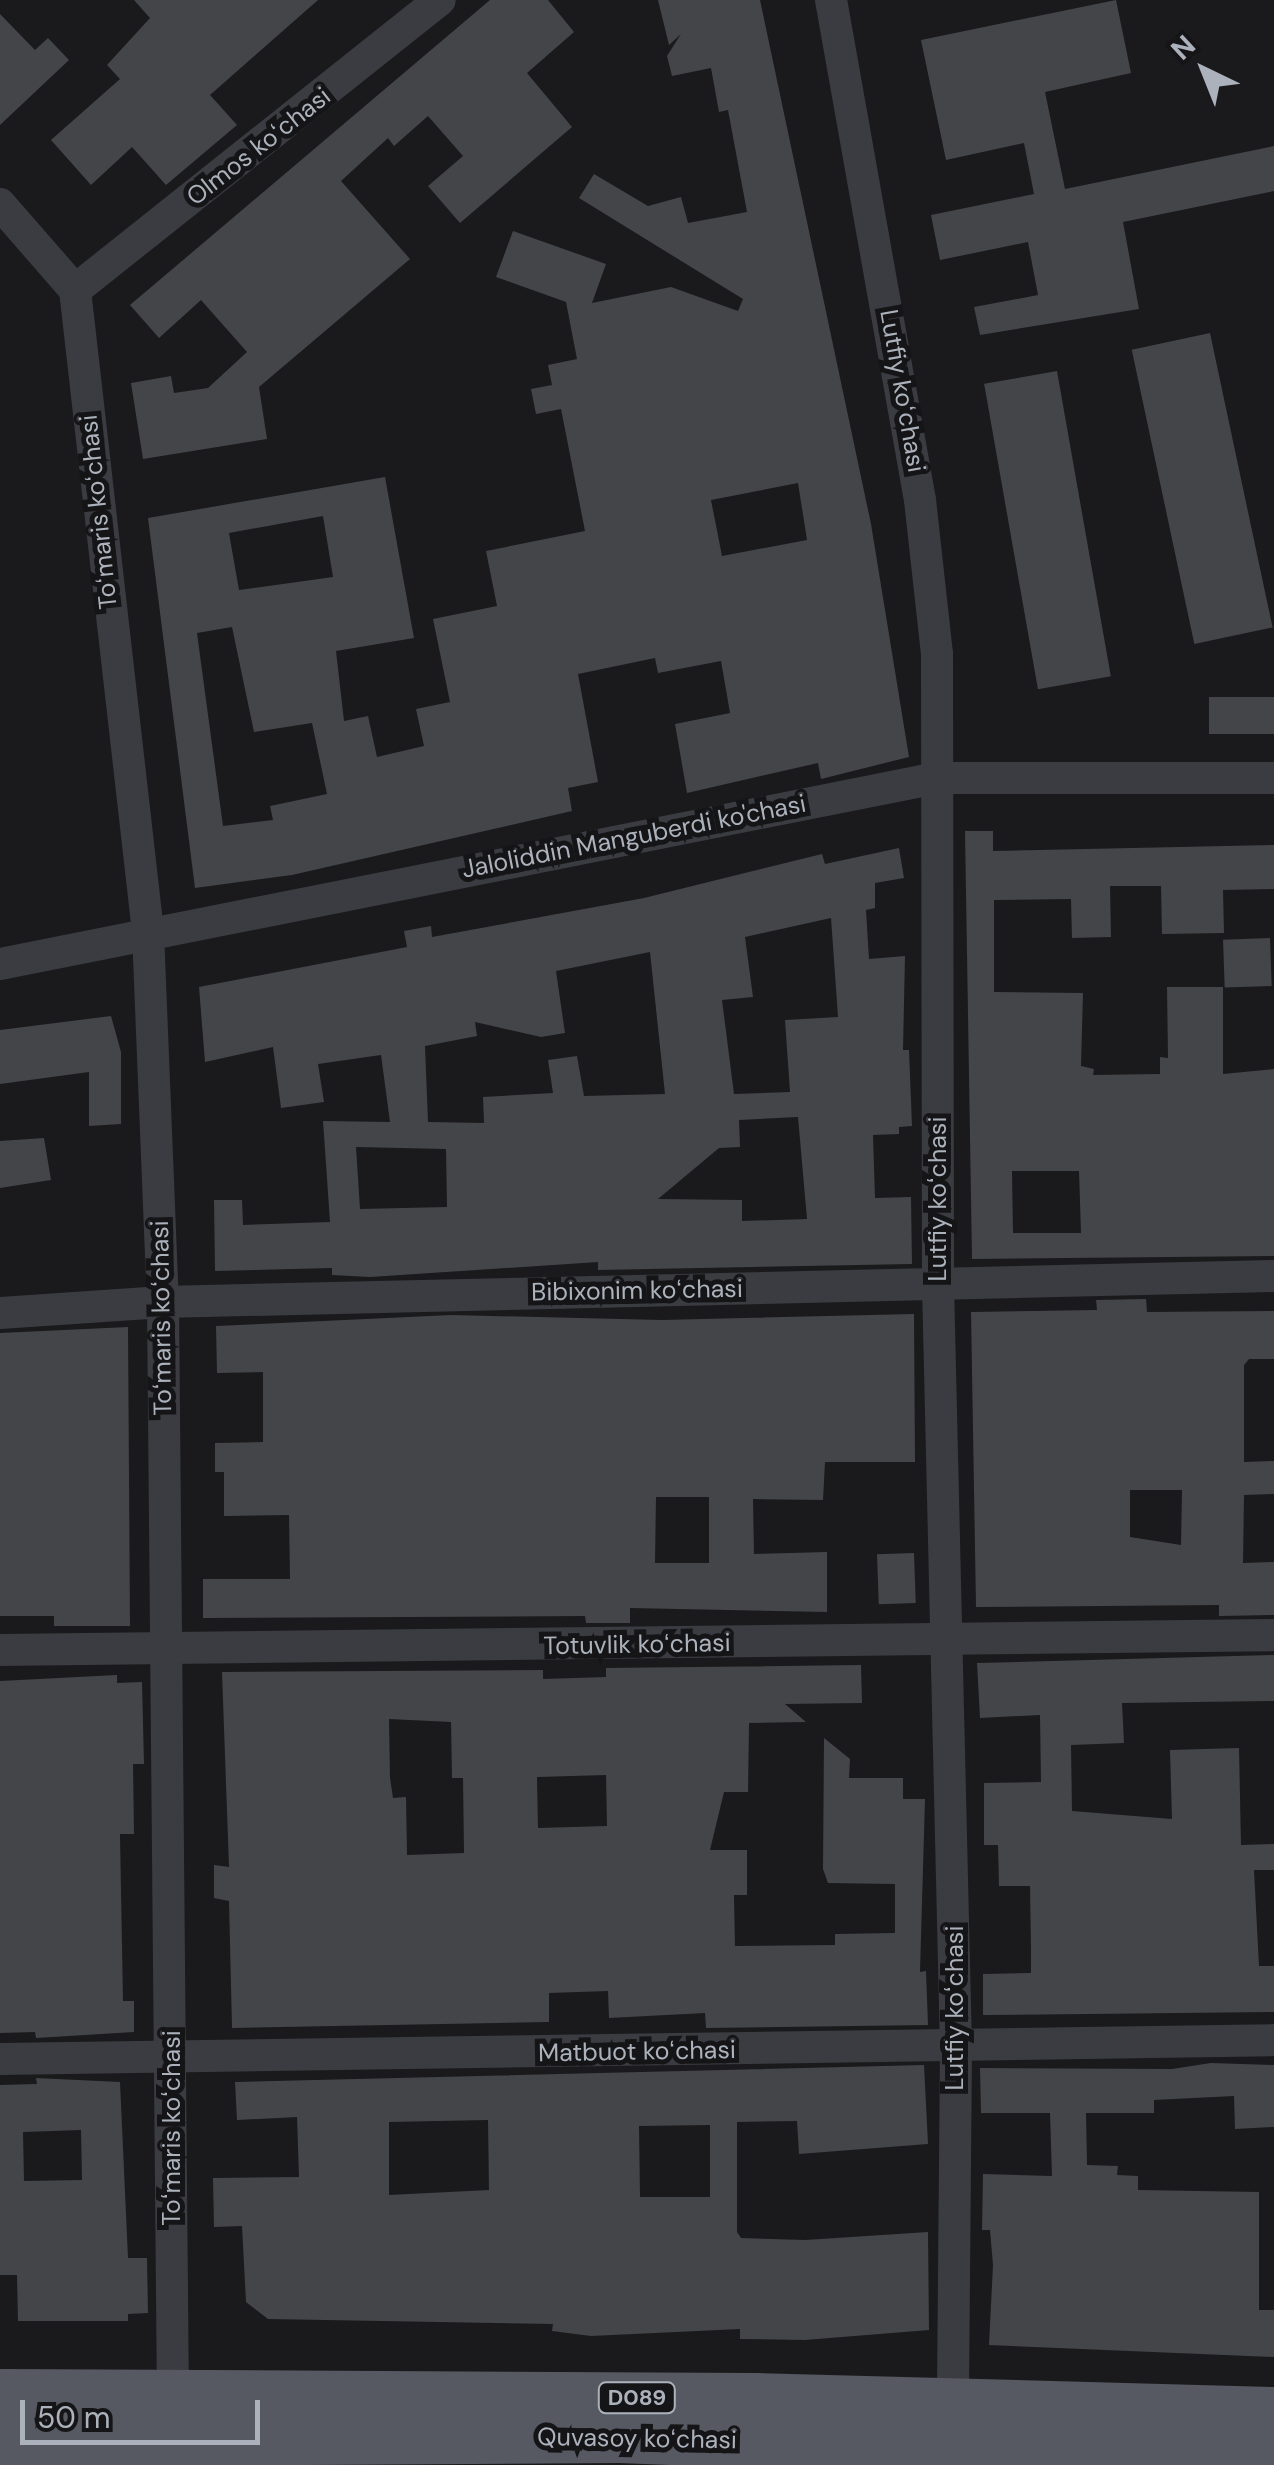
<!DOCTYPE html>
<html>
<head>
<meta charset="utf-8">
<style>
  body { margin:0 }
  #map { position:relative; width:1274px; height:2465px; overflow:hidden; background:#1a1a1c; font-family:"DM Sans",sans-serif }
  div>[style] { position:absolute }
  .building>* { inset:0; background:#444549; transform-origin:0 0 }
  .minor>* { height:32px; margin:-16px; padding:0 16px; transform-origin:16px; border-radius:16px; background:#3a3c41 }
  .primary>* { height:52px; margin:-26px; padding:0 26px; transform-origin:26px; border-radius:26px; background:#565961 }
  span { translate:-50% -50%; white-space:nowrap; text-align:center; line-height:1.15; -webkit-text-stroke:10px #151517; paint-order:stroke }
  .shield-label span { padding:2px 8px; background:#151517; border:2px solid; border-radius:8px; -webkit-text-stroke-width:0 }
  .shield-label { font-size:22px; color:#acb2bc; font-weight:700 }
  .street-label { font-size:25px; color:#acb2bc }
  .north { position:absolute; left:1154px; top:20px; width:100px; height:100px; -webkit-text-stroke:8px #151517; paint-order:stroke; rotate:317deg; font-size:28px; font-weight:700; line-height:40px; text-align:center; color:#acb2bc }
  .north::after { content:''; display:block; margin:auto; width:35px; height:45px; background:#acb2bc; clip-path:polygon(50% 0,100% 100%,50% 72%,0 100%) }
  .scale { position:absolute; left:20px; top:2400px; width:240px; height:45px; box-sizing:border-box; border:5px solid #acb2bc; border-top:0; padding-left:12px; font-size:30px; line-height:35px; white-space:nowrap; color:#acb2bc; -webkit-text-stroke:8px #151517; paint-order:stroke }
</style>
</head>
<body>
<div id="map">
  <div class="building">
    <div style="clip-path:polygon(134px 0,318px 0,210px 95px,237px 125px,166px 185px,132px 147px,91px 185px,51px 140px,120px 79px,107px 65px,150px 18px)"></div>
    <div style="clip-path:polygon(490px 0,548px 0,574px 32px,527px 73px,572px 127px,460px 223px,428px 186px,463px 156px,428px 116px,394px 146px,388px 138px,341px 181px,410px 259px,259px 387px,267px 439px,143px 459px,131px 383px,171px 376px,174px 393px,208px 388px,247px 352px,201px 300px,159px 338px,130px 305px)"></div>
    <div style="clip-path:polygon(evenodd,658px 0,760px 0,871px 524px,909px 757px,821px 779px,818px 763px,687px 793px,675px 724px,730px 713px,721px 661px,658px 673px,655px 658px,578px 674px,598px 782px,568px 788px,572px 811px,292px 875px,195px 888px,148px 518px,385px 477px,414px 638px,336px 651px,344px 721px,368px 716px,377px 757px,424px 746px,416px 709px,450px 702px,433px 619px,497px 606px,486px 551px,585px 531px,561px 409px,536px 414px,531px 389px,552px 385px,548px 365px,577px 359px,566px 302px,496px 277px,513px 231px,606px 264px,592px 303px,671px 287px,738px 311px,743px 299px,579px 198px,594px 174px,648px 206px,681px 197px,688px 223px,747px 212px,728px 110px,719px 112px,711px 68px,672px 76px,667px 56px,681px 34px,669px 45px,658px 0,798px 483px,807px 540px,722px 556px,711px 500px,798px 483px,658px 0,323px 516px,333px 577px,239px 590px,229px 533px,323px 516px,658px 0,232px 627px,254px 732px,312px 723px,327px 794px,270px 806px,273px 820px,223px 826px,197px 633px,232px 627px)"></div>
    <div style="clip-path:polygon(1116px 0,1131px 73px,1045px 92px,1065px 189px,1274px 146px,1274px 191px,1123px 222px,1139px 309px,980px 335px,974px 307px,1038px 295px,1028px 242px,940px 260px,931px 215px,1034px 194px,1024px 143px,946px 160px,921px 40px)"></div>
    <div style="clip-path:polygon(0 14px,35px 50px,48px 38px,69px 60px,0 125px)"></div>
    <div style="left:1210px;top:333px;width:301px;height:80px;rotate:78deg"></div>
    <div style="left:1057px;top:371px;width:310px;height:74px;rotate:80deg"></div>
    <div style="left:1274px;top:697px;width:37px;height:65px;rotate:90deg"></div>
    <div style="clip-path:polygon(evenodd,965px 831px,993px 831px,993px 851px,1274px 845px,1274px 889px,1223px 890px,1224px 933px,1162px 934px,1161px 886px,1110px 886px,1111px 937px,1072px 938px,1071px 899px,994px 900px,994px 992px,1083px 993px,1081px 1066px,1094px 1069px,1093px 1075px,1160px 1074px,1160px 1057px,1168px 1058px,1167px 987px,1223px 987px,1223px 1074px,1274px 1069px,1274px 1256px,972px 1259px,965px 831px,1012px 1171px,1079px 1171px,1081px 1233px,1013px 1233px,1012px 1171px)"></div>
    <div style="clip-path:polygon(evenodd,899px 848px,904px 878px,875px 883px,875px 908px,866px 910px,869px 959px,905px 956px,903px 1050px,909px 1050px,912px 1126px,899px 1127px,899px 1134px,873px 1135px,875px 1198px,911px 1197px,912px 1264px,598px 1270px,598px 1262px,370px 1277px,332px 1275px,332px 1268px,215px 1271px,214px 1200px,242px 1200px,243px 1225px,330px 1222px,323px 1121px,390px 1122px,381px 1055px,318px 1064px,324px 1102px,281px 1108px,273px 1047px,205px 1062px,199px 987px,407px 947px,404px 931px,431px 926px,432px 937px,644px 898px,822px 854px,825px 864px,899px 848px,831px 918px,838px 1017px,785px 1020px,790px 1092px,734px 1094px,722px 1000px,753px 997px,745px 937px,831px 918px,899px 848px,650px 952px,665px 1094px,584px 1096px,577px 1056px,548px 1060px,553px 1093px,483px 1097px,484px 1123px,428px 1122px,425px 1046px,477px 1036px,475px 1022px,541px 1037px,565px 1033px,556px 971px,650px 952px,899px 848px,798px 1117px,807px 1219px,742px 1221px,742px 1200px,658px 1199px,719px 1148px,740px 1147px,739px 1120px,798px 1117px,899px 848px,356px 1147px,446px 1149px,447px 1207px,360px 1209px,356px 1147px)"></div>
    <div style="left:1270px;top:938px;width:48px;height:47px;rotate:88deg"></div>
    <div style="clip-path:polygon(111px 1016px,121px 1052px,121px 1124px,89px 1126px,89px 1072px,0 1084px,0 1030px)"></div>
    <div style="clip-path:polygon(44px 1138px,51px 1180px,0 1188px,0 1141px)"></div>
    <div style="clip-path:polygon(evenodd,1146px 1299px,1147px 1312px,1274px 1311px,1274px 1359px,1249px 1359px,1244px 1365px,1244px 1462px,1274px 1461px,1274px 1494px,1244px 1495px,1243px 1563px,1274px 1562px,1274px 1615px,1219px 1616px,1219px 1605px,976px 1607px,971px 1312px,1097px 1310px,1096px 1300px,1146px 1299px,1130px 1490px,1182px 1490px,1181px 1545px,1130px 1537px,1130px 1490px)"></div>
    <div style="clip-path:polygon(evenodd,914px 1314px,915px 1462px,825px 1462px,823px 1500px,753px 1499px,754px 1554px,827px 1552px,827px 1612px,630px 1608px,630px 1623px,586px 1623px,585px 1616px,203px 1618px,203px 1579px,290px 1579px,289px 1515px,224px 1516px,224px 1472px,215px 1472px,215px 1443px,263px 1442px,263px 1372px,217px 1373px,216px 1326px,451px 1315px,662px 1320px,914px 1314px,656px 1497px,709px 1497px,709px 1563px,655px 1563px,656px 1497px)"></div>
    <div style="clip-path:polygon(128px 1327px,130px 1626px,54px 1626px,54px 1616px,0 1616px,0 1333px)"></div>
    <div style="left:914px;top:1553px;width:50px;height:37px;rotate:88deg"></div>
    <div style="clip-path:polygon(1274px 1655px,1274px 1701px,1122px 1703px,1124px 1743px,1071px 1745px,1072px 1811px,1172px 1819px,1170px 1750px,1239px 1748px,1241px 1845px,1274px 1844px,1274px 1870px,1254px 1870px,1259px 1966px,1274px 1966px,1274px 2012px,983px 2015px,983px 1974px,1031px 1973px,1031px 1949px,1030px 1886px,999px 1886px,998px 1845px,984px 1845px,984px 1783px,1041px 1782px,1040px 1715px,980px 1718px,977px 1663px)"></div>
    <div style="clip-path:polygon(evenodd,861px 1665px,862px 1703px,785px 1704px,806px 1722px,749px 1723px,748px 1792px,724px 1792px,710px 1850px,747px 1850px,747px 1895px,734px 1895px,735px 1946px,835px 1945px,835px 1934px,895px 1933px,895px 1884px,828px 1883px,823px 1869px,824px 1738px,850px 1759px,849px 1778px,903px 1778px,903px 1799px,925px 1799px,920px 1972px,926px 1971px,928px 2025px,706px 2028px,705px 2013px,609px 2018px,608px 1991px,549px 1993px,549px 2022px,232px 2028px,229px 1901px,214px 1898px,214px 1865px,229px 1867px,222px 1672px,543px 1670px,543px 1679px,606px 1677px,606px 1668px,861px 1665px,389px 1719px,451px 1722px,452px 1778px,463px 1778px,464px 1853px,407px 1855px,406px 1797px,393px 1798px,390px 1778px,389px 1719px,861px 1665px,606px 1775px,607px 1826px,538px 1828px,537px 1777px,606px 1775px)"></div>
    <div style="clip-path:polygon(117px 1675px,117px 1683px,142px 1682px,144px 1764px,133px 1764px,134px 1834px,120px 1834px,123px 2001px,134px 2001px,134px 2032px,36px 2038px,35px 2032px,0 2033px,0 1681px)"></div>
    <div style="clip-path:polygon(1211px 2063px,1274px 2065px,1274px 2127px,1235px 2129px,1234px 2096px,1154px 2100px,1154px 2113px,1086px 2113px,1087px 2165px,1118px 2166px,1117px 2175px,1138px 2176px,1138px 2190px,1259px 2192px,1259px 2310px,1274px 2310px,1274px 2357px,989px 2345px,993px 2265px,990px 2230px,982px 2230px,983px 2174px,1052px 2176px,1050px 2113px,981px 2113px,980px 2068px,1172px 2069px)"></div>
    <div style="clip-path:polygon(evenodd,924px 2065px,928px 2144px,799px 2154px,797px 2121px,737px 2122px,737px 2232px,741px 2238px,805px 2240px,928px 2232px,929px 2330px,805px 2340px,740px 2339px,740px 2329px,591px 2336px,552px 2331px,553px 2324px,268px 2319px,246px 2302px,242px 2226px,214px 2227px,213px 2178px,299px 2177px,297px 2117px,237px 2120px,235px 2082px,924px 2065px,488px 2120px,489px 2190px,389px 2195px,389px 2122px,488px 2120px,924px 2065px,710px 2125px,710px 2197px,640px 2197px,639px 2126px,710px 2125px)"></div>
    <div style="clip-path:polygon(evenodd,36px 2078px,120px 2082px,128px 2258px,147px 2258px,148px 2313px,128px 2314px,128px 2321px,18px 2321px,17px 2275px,0 2275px,0 2085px,37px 2084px,36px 2078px,81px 2130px,82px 2180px,24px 2181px,23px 2132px,81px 2130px)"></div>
  </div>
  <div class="minor">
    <div style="left:831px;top:0;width:508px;rotate:79.91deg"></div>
    <div style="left:920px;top:500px;width:155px;rotate:83.7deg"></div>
    <div style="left:937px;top:654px;width:631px;rotate:89.91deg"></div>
    <div style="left:938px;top:1285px;width:763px;rotate:88.65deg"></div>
    <div style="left:956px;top:2048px;width:358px;rotate:90.5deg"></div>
    <div style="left:0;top:204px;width:114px;rotate:48.9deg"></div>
    <div style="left:75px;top:290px;width:646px;rotate:83.51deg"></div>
    <div style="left:148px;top:932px;width:370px;rotate:87.7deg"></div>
    <div style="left:163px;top:1302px;width:1109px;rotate:89.48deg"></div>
    <div style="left:75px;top:290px;width:466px;rotate:-38.5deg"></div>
    <div style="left:0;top:964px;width:955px;rotate:-11.23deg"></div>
    <div style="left:937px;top:778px;width:337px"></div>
    <div style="left:0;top:1313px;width:163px;rotate:-3.9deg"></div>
    <div style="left:163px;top:1302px;width:1111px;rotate:-1.34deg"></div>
    <div style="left:0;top:1650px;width:1274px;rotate:-0.67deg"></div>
    <div style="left:0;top:2059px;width:1274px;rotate:-0.85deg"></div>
  </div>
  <div class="primary">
    <div style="left:0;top:2395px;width:755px;rotate:0.3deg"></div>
    <div style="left:755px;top:2399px;width:519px;rotate:1.55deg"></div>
    <div style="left:0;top:2441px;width:620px;rotate:-0.37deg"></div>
    <div style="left:620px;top:2437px;width:655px;rotate:2.28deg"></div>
  </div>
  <div class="shield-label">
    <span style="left:637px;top:2398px">D089</span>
  </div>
  <div class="street-label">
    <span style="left:259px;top:147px;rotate:-38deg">Olmos koʻchasi</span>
    <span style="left:902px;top:391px;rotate:80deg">Lutfiy koʻchasi</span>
    <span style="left:99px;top:512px;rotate:-96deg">Toʻmaris koʻchasi</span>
    <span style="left:634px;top:837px;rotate:-11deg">Jaloliddin Manguberdi ko'chasi</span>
    <span style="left:938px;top:1199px;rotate:-90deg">Lutfiy koʻchasi</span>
    <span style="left:637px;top:1291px;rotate:-1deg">Bibixonim koʻchasi</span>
    <span style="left:162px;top:1318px;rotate:-91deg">Toʻmaris koʻchasi</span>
    <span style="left:637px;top:1645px;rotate:-1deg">Totuvlik koʻchasi</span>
    <span style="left:955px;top:2008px;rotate:-90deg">Lutfiy koʻchasi</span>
    <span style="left:637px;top:2052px;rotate:-1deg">Matbuot koʻchasi</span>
    <span style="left:172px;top:2128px;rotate:-90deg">Toʻmaris koʻchasi</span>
    <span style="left:637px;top:2439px;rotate:1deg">Quvasoy koʻchasi</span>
  </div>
  <div class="north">N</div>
  <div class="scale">50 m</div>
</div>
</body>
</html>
